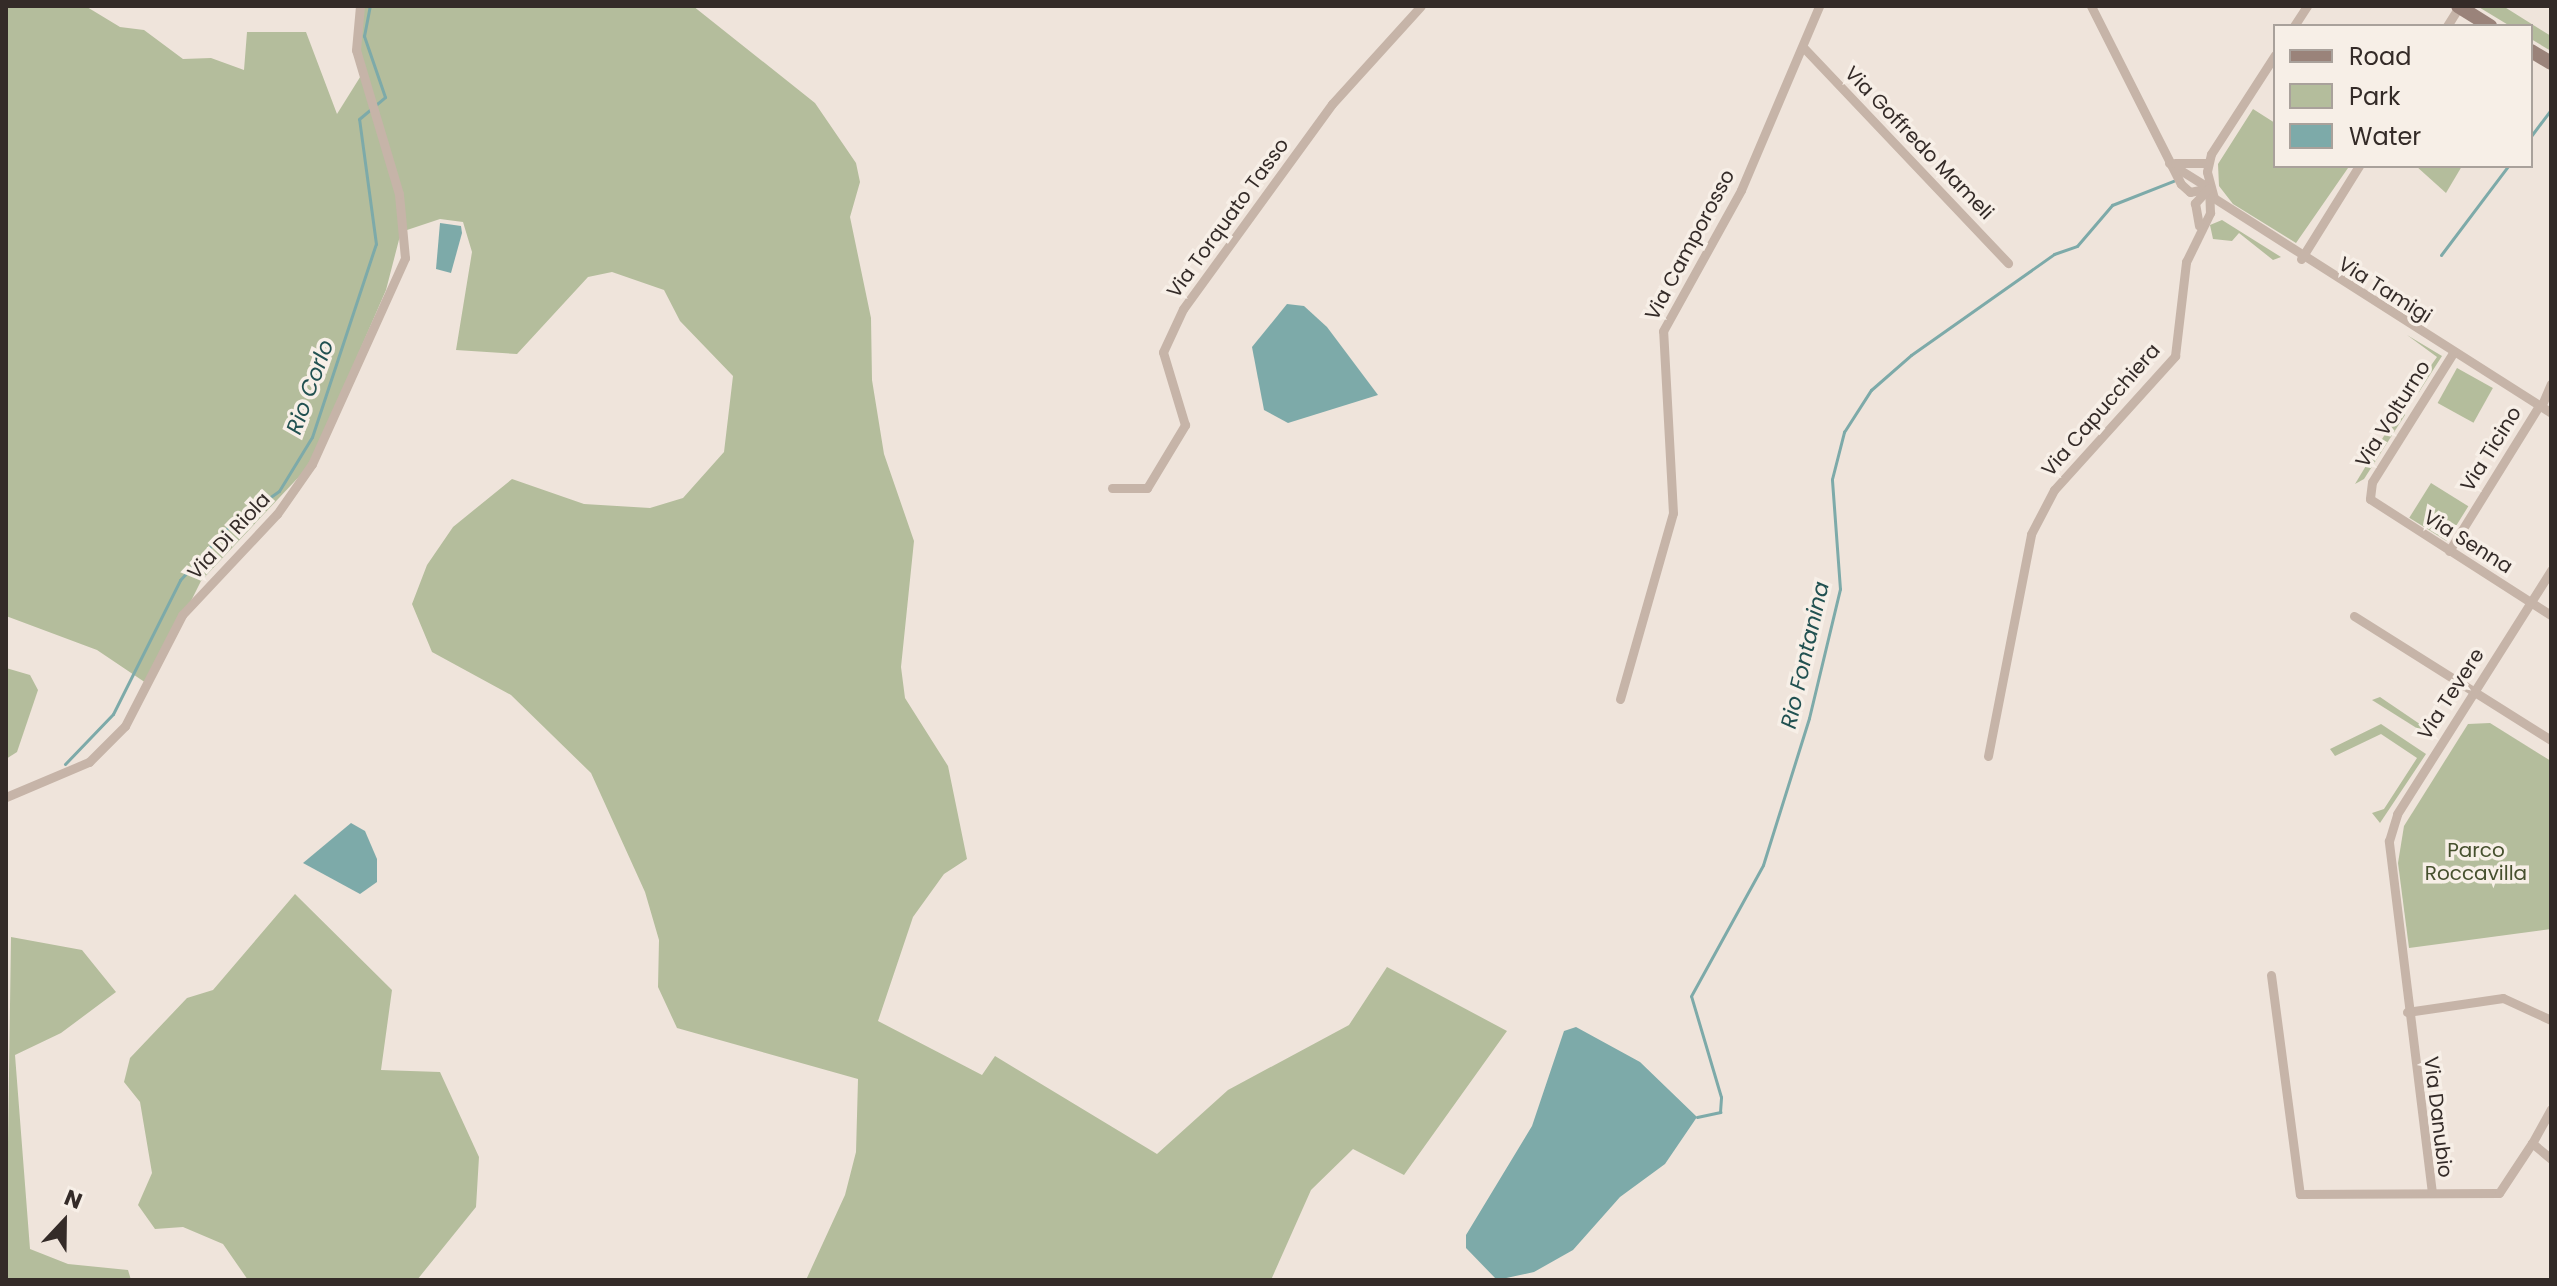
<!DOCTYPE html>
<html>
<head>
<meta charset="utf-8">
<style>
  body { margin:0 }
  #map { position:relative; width:2557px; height:1286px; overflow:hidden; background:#efe4db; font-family:Poppins,sans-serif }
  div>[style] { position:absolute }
  .green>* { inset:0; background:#b4bd9c; transform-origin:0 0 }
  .water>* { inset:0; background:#7daaa9 }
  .stream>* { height:3px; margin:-1.5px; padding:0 1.5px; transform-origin:1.5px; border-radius:1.5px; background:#7daaa9 }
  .street>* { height:9px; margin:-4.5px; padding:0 4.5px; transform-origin:4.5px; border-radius:4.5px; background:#c6b4a8 }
  .secondary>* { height:14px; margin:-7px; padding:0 7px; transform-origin:7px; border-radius:7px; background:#9a837a }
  span { translate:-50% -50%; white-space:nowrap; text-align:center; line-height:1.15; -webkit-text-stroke:7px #f7efe7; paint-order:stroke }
  .street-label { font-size:20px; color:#342b28 }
  .park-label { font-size:20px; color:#46502e }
  .water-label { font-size:22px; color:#215151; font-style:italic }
  .frame { position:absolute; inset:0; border:8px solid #342b28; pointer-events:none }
  .legend { position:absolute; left:2273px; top:24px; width:260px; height:144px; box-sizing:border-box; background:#f7efe7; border:2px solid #a9a19b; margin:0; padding:10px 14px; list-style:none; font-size:24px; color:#342b28 }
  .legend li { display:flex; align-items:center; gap:16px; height:40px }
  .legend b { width:40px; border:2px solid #a9a19b }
  .north { position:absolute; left:24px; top:1182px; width:80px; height:80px; -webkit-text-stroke:6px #f7efe7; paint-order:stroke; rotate:22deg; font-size:22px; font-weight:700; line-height:32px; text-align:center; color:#342b28 }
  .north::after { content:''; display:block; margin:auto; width:28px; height:36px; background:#342b28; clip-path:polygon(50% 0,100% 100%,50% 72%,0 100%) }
</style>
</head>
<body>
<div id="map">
  <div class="green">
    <div style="clip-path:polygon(6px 6px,87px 7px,120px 27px,144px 30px,183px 59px,211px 58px,244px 70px,247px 32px,306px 32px,337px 114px,362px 74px,359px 6px,693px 6px,815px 103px,856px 163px,860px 182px,850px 217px,871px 318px,872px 380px,884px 454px,914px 541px,901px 667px,905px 698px,948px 766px,967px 859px,944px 874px,913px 917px,878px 1021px,982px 1075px,995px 1056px,1157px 1154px,1228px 1090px,1349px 1025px,1387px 967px,1507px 1031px,1404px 1175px,1353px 1149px,1311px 1190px,1271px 1280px,806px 1280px,845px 1195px,856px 1152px,858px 1079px,677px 1028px,658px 987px,659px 940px,645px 892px,591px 773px,511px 695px,432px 652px,412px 604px,427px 565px,453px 527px,512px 479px,584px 504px,650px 508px,683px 498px,724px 452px,733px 376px,680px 321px,664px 290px,612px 272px,588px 277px,517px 354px,456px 350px,472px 252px,463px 222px,440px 219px,401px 232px,386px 290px,310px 465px,201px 581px,149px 685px,97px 650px,6px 616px)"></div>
    <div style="clip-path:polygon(2477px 6px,2503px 6px,2551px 36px,2551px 51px,2531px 39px,2531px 26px,2510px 26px)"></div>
    <div style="clip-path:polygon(2253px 109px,2275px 123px,2275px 166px,2348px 168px,2296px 243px,2233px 204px,2219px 186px,2218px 164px)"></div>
    <div style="clip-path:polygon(2416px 166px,2462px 166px,2446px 193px)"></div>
    <div style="clip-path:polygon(2222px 220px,2281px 257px,2273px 260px,2239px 233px,2232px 241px,2213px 239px,2210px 225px)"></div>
    <div style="clip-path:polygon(2407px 335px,2442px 356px,2419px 392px,2410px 395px,2437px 357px)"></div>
    <div style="left:2457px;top:368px;width:41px;height:40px;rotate:29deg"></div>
    <div style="clip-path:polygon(2402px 406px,2405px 415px,2364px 479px,2355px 484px)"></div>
    <div style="left:2431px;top:483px;width:44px;height:41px;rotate:32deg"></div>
    <div style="clip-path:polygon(6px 668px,30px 675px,38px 690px,17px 752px,6px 759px)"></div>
    <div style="clip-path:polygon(2380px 697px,2436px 735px,2434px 739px,2372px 700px)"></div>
    <div style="clip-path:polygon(2490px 723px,2551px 761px,2551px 929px,2409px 948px,2398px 863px,2404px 826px,2468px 724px)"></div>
    <div style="clip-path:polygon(2381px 724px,2426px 754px,2380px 823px,2372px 813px,2384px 809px,2417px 758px,2381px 734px,2335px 756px,2330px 749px)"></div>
    <div style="clip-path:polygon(295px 894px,392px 990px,381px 1070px,440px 1072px,479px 1157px,476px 1207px,417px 1280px,248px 1280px,223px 1244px,183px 1227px,155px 1229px,138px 1205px,152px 1173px,140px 1102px,124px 1082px,130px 1058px,187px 998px,213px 990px)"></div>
    <div style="clip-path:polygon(11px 937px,82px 950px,116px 992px,61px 1033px,15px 1055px,30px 1249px,68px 1264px,128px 1270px,131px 1280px,6px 1280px)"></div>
  </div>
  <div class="water">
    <div style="clip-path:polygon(440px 223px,461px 226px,462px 233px,451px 273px,436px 269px)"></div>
    <div style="clip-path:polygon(1287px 304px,1304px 306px,1327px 327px,1378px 395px,1288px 423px,1264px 410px,1252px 347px)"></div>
    <div style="clip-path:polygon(351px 823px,365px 831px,377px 859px,377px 882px,360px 894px,303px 863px)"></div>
    <div style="clip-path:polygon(1576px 1027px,1640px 1062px,1697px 1117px,1665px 1164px,1620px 1197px,1573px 1250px,1534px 1272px,1497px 1280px,1466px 1248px,1466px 1235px,1532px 1126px,1564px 1031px)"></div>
  </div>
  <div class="stream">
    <div style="left:2531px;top:136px;width:34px;rotate:-53deg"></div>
    <div style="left:2441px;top:255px;width:111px;rotate:-53deg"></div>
    <div style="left:65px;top:764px;width:69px;rotate:-46.2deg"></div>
    <div style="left:113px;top:714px;width:150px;rotate:-63.4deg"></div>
    <div style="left:180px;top:580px;width:73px;rotate:-47.8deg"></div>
    <div style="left:229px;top:526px;width:61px;rotate:-35deg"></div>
    <div style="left:279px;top:491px;width:63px;rotate:-58.6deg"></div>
    <div style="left:312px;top:437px;width:203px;rotate:-71.7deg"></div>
    <div style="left:376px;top:244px;width:126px;rotate:-97.7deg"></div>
    <div style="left:359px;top:119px;width:34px;rotate:-40deg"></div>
    <div style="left:385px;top:97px;width:65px;rotate:-109deg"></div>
    <div style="left:364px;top:36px;width:31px;rotate:-79deg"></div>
    <div style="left:1697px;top:1117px;width:24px;rotate:-12deg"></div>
    <div style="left:1720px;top:1112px;width:15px;rotate:-86deg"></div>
    <div style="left:1721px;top:1097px;width:105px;rotate:-106.5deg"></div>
    <div style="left:1691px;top:996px;width:149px;rotate:-61.2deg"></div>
    <div style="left:1763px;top:865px;width:154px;rotate:-72.6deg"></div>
    <div style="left:1809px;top:718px;width:133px;rotate:-76.5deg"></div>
    <div style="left:1840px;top:589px;width:110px;rotate:-94.2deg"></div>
    <div style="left:1832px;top:479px;width:49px;rotate:-75.7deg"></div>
    <div style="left:1844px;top:432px;width:50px;rotate:-57.3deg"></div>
    <div style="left:1871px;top:390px;width:53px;rotate:-41.2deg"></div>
    <div style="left:1911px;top:355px;width:175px;rotate:-35.2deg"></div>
    <div style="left:2054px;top:254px;width:24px;rotate:-19deg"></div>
    <div style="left:2077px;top:246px;width:54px;rotate:-49.5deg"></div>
    <div style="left:2112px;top:205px;width:66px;rotate:-21.5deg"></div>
  </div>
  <div class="street">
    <div style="left:2091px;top:6px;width:199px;rotate:63.2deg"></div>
    <div style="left:2181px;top:184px;width:12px;rotate:42deg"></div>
    <div style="left:2190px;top:192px;width:19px;rotate:-12deg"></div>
    <div style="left:2294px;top:26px;width:24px;rotate:-57deg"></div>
    <div style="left:2447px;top:26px;width:22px;rotate:-58deg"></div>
    <div style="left:1803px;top:47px;width:298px;rotate:46.5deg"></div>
    <div style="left:2275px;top:55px;width:118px;rotate:122.9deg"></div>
    <div style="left:2211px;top:154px;width:18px;rotate:103deg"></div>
    <div style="left:2207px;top:172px;width:27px;rotate:75deg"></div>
    <div style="left:2214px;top:198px;width:400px;rotate:32.5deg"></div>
    <div style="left:2169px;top:163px;width:47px;rotate:32deg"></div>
    <div style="left:2175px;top:163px;width:33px"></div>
    <div style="left:2301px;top:259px;width:110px;rotate:-58.1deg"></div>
    <div style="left:2453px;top:353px;width:152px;rotate:122.1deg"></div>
    <div style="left:2372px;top:482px;width:17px;rotate:97deg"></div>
    <div style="left:2370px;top:499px;width:215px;rotate:32.7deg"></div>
    <div style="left:2541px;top:407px;width:25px;rotate:-67deg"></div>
    <div style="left:1112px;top:488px;width:35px"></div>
    <div style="left:1147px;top:488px;width:74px;rotate:-58.9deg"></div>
    <div style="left:1185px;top:425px;width:76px;rotate:-106.8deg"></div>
    <div style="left:1163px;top:352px;width:47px;rotate:-65.1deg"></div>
    <div style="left:1183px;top:309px;width:253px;rotate:-54deg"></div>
    <div style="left:1332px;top:104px;width:132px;rotate:-47.8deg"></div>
    <div style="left:2449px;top:551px;width:171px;rotate:-58.2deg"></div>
    <div style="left:2354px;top:616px;width:233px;rotate:32.2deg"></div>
    <div style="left:1620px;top:699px;width:193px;rotate:-74.1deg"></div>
    <div style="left:1673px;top:513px;width:182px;rotate:-93.1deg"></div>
    <div style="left:1663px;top:331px;width:161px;rotate:-61deg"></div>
    <div style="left:1741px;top:190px;width:200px;rotate:-67deg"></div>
    <div style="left:1988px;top:756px;width:226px;rotate:-79deg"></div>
    <div style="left:2031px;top:534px;width:50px;rotate:-62.4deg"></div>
    <div style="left:2054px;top:490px;width:181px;rotate:-47.9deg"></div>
    <div style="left:2175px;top:356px;width:95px;rotate:-83.3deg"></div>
    <div style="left:2186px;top:262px;width:55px;rotate:-63.9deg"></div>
    <div style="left:2210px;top:213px;width:25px;rotate:-92deg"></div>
    <div style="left:2209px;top:188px;width:21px;rotate:133deg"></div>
    <div style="left:2195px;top:203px;width:23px;rotate:80deg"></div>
    <div style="left:6px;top:797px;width:90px;rotate:-22.9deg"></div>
    <div style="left:89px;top:762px;width:51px;rotate:-45deg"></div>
    <div style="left:125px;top:726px;width:125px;rotate:-62.8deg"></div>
    <div style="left:182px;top:615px;width:139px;rotate:-46.8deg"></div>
    <div style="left:277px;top:514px;width:61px;rotate:-55deg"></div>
    <div style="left:312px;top:464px;width:226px;rotate:-65.7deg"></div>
    <div style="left:405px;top:258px;width:64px;rotate:-95.4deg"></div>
    <div style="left:399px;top:194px;width:150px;rotate:-106.6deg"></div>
    <div style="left:356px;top:50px;width:44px;rotate:-84.8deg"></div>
    <div style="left:2271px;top:975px;width:221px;rotate:82.5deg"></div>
    <div style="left:2300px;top:1194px;width:199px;rotate:-0.3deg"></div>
    <div style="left:2499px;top:1193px;width:60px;rotate:-56.6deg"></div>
    <div style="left:2407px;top:1012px;width:97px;rotate:-8.3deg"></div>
    <div style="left:2503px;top:998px;width:53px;rotate:24.6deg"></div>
    <div style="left:2551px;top:1109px;width:39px;rotate:119deg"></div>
    <div style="left:2532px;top:1143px;width:25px;rotate:40deg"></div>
    <div style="left:2432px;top:1193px;width:355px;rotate:-97deg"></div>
    <div style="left:2389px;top:841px;width:28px;rotate:-73deg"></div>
    <div style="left:2397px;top:814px;width:289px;rotate:-57.7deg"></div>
  </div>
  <div class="secondary">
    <div style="left:2458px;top:6px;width:38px;rotate:32deg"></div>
    <div style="left:2531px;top:51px;width:23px;rotate:31deg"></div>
  </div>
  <div class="street-label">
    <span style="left:1919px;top:143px;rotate:46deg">Via Goffredo Mameli</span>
    <span style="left:1228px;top:218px;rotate:-54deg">Via Torquato Tasso</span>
    <span style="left:1690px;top:245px;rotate:-62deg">Via Camporosso</span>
    <span style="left:2385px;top:290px;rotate:32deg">Via Tamigi</span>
    <span style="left:2101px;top:410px;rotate:-49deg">Via Capucchiera</span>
    <span style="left:2393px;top:414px;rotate:-58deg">Via Volturno</span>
    <span style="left:2491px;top:449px;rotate:-58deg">Via Ticino</span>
    <span style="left:229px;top:536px;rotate:-47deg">Via Di Riola</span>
    <span style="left:2468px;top:542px;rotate:32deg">Via Senna</span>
    <span style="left:2451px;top:694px;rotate:-57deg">Via Tevere</span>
    <span style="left:2438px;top:1117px;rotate:83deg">Via Danubio</span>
  </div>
  <div class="park-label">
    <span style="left:2476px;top:862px">Parco<br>Roccavilla</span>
  </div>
  <div class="water-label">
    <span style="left:310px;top:387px;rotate:-70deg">Rio Corlo</span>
    <span style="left:1805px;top:655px;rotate:-77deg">Rio Fontanina</span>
  </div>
  <div class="frame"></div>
  <ul class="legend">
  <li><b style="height:10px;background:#9a837a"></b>Road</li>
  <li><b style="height:22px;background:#b4bd9c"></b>Park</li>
  <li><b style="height:22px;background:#7daaa9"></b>Water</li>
  </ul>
  <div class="north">N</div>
</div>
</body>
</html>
